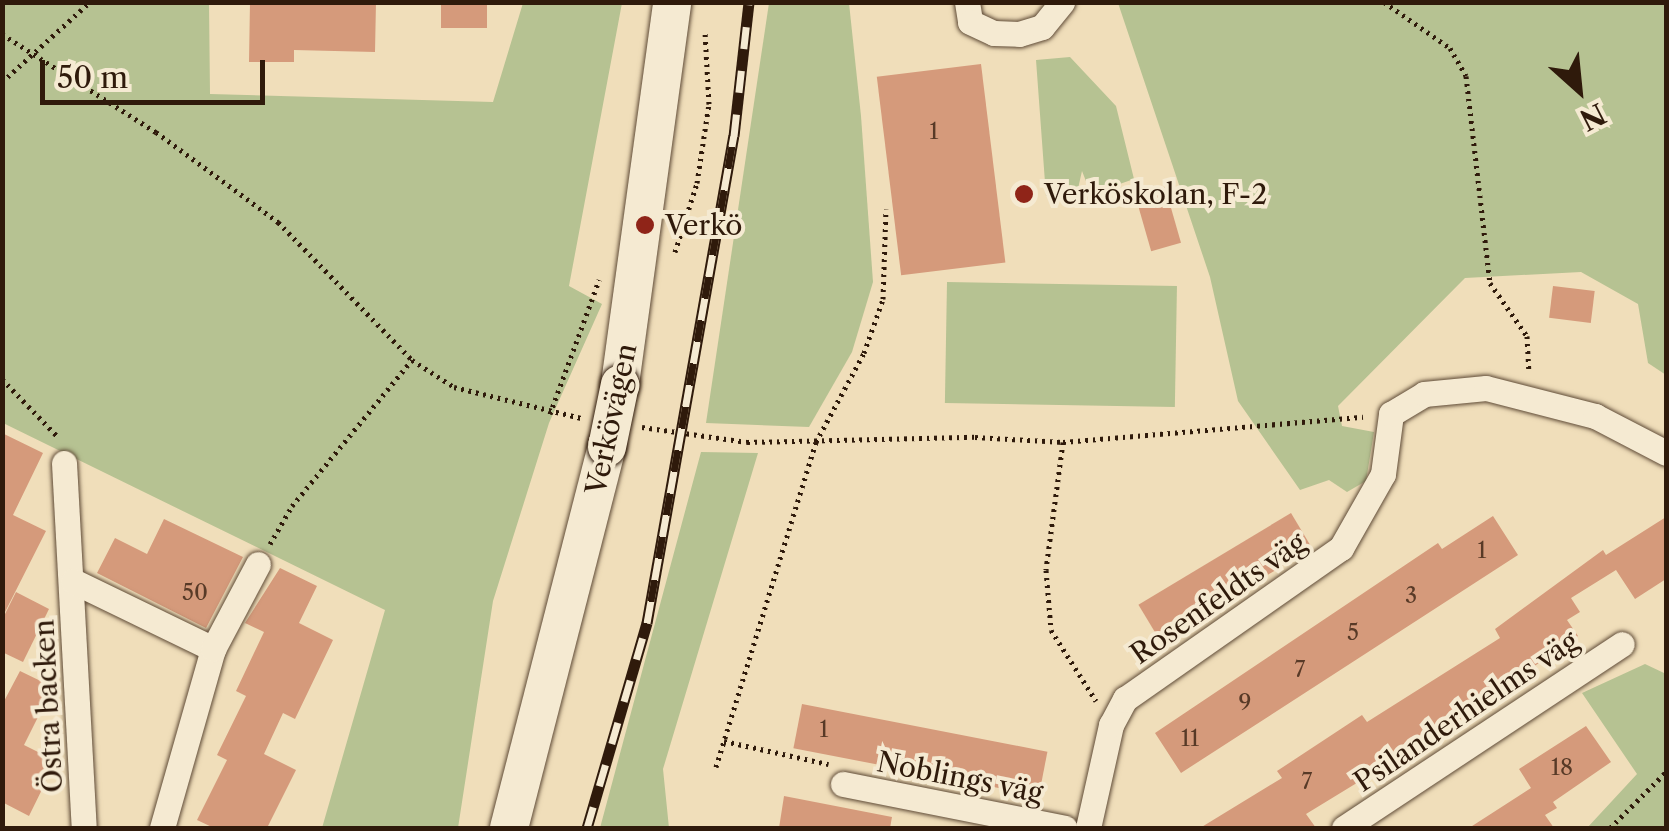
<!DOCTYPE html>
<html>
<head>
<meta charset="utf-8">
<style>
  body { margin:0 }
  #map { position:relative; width:1669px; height:831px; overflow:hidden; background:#f0deba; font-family:"Libre Caslon Text",serif }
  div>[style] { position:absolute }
  .green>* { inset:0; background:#b6c292; transform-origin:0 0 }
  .building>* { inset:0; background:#d59a7b; transform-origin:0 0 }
  .path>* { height:5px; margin-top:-2.5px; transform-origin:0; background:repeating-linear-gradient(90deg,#2f1a0b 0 2.5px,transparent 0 7.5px) }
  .roads { filter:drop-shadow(0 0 2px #5f4b37) drop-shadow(0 0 2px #5f4b37) }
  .street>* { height:25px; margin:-12.5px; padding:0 12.5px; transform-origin:12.5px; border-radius:12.5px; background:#f5ead2 }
  .secondary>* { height:38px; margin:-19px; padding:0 19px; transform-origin:19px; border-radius:19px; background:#f5ead2 }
  .rail>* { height:11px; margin-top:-5.5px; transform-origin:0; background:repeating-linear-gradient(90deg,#f5ead2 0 22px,#2f1a0b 0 44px); box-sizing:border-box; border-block:2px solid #2f1a0b }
  .bridges { filter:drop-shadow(0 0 2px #2f1a0b) drop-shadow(0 0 2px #2f1a0b) }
  .secondary-bridge>* { height:38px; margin:-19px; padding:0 19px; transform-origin:19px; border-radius:19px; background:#f5ead2 }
  .dots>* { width:28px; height:28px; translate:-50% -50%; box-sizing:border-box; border:5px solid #f5ead2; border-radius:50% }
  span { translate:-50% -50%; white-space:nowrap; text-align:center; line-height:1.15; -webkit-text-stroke:8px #f5ead2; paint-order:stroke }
  .number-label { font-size:22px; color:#583a27 }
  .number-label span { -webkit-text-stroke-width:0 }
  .poi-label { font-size:28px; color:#2f1a0b }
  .left { translate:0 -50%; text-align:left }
  .street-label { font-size:28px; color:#2f1a0b }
  .frame { position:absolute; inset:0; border:5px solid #2f1a0b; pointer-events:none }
  .north { position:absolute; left:1529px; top:40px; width:100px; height:100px; -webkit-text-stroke:8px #f5ead2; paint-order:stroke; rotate:153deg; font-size:28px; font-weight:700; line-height:40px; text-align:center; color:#2f1a0b }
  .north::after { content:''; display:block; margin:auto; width:35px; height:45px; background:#2f1a0b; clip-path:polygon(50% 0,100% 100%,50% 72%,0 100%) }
  .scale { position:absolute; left:40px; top:60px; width:225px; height:45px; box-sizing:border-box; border:5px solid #2f1a0b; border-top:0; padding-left:12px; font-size:30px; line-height:35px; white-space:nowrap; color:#2f1a0b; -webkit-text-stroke:8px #f5ead2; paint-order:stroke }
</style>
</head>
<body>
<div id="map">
  <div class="green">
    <div style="clip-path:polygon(2px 3px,209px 3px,210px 94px,493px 102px,523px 3px,622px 3px,569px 286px,602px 304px,549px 423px,493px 601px,458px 828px,322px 828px,385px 610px,3px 423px)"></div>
    <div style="clip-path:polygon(769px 3px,849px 3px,861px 116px,873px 282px,852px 352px,809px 427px,706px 423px)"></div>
    <div style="clip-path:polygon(1118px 3px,1666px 3px,1666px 375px,1648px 363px,1638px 304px,1581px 272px,1465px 278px,1338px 406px,1342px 426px,1374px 432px,1366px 481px,1347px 492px,1329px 480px,1300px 490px,1238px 401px,1210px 277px)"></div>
    <div style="clip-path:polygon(1070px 57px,1116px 106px,1134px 179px,1091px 194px,1082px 171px,1077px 193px,1046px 196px,1036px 60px)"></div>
    <div style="left:947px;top:282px;width:230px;height:121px;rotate:1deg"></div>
    <div style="clip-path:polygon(701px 452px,758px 453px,663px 769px,669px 828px,600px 828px)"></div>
    <div style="clip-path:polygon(1645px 664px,1664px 673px,1666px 684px,1666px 828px,1587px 828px,1637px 774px,1582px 693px)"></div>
  </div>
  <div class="building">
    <div style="clip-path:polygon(250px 2px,376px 2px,375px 52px,294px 50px,294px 62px,249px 62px)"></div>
    <div style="left:441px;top:2px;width:46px;height:26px"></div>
    <div style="left:981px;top:64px;width:200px;height:105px;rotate:83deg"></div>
    <div style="left:1165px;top:187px;width:58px;height:31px;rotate:74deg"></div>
    <div style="left:1553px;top:286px;width:42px;height:32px;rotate:7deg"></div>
    <div style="clip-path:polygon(2px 433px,43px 453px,13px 515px,46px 531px,2px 618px)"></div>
    <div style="left:1291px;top:513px;width:41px;height:178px;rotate:59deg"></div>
    <div style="clip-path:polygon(1493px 516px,1518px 555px,1181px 773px,1155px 733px,1438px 543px,1442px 549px)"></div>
    <div style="clip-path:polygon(1666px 517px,1666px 579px,1635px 599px,1616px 570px,1571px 598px,1580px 612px,1567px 620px,1578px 636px,1523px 674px,1527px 679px,1306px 814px,1316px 828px,1200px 828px,1282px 778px,1277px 771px,1362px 715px,1367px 722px,1500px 638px,1495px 629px,1603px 550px,1606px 555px)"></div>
    <div style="clip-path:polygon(164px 519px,243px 557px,206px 628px,97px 573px,115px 538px,147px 554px)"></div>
    <div style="clip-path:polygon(280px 568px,317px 586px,299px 623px,333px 640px,295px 719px,283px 713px,264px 754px,296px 770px,267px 828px,214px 828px,197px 820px,227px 760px,217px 755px,246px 696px,236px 691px,264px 632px,245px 623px)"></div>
    <div style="clip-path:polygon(16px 592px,49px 609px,23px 662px,2px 652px,2px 620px)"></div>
    <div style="clip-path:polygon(20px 671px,53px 687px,24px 745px,56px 761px,29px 816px,2px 802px,2px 705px)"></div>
    <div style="left:802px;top:704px;width:250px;height:45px;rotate:11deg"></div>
    <div style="clip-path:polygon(1586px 726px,1611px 762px,1553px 802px,1557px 808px,1545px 815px,1554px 828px,1469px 828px,1531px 788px,1519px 769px)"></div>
    <div style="clip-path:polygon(784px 796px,892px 817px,890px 828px,779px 828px)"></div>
  </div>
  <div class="path">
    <div style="left:1384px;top:2px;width:80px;rotate:34.9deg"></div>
    <div style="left:1450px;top:48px;width:32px;rotate:60deg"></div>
    <div style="left:1466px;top:76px;width:208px;rotate:83.4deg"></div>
    <div style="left:1490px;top:283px;width:65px;rotate:55.1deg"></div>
    <div style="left:1527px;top:336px;width:36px;rotate:87deg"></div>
    <div style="left:2px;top:34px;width:183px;rotate:32.5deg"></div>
    <div style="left:156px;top:132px;width:152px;rotate:36.4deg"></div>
    <div style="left:278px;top:222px;width:192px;rotate:45.8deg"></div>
    <div style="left:412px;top:360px;width:50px;rotate:32.7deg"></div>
    <div style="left:454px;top:387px;width:131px;rotate:13.7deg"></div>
    <div style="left:2px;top:82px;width:119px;rotate:-42.3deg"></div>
    <div style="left:675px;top:252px;width:72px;rotate:-72.3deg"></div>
    <div style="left:697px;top:183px;width:80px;rotate:-81.4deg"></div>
    <div style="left:709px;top:104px;width:71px;rotate:-93.2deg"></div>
    <div style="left:2px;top:379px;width:79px;rotate:46deg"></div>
    <div style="left:550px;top:414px;width:143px;rotate:-69.9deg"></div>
    <div style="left:642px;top:427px;width:106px;rotate:8.1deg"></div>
    <div style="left:747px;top:442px;width:228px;rotate:-1.3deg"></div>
    <div style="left:975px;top:437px;width:88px;rotate:3.3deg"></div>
    <div style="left:1063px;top:442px;width:301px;rotate:-4.8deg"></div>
    <div style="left:1063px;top:442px;width:129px;rotate:97.6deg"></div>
    <div style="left:1046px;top:570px;width:60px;rotate:85.2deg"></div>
    <div style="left:1051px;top:630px;width:84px;rotate:57.6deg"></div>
    <div style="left:270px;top:544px;width:44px;rotate:-59.9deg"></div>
    <div style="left:292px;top:506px;width:189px;rotate:-50.6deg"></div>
    <div style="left:724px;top:741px;width:107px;rotate:12.5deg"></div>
    <div style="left:716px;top:767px;width:340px;rotate:-72.9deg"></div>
    <div style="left:816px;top:442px;width:101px;rotate:-61.7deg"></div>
    <div style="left:864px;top:353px;width:57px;rotate:-70.6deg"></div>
    <div style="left:883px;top:299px;width:90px;rotate:-88.1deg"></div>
    <div style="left:1610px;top:828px;width:79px;rotate:-45deg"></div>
  </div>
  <div class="roads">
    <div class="street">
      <div style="left:967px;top:2px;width:20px;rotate:81deg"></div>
      <div style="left:970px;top:22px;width:26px;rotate:25deg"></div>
      <div style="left:994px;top:33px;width:25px;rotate:2deg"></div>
      <div style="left:1019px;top:34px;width:24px;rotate:-17deg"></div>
      <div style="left:1042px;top:27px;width:32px;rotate:-51deg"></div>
      <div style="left:64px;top:463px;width:366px;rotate:86.9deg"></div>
      <div style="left:73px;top:581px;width:156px;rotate:25.9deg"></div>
      <div style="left:843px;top:784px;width:226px;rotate:11.2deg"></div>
      <div style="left:162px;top:828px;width:186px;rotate:-74.1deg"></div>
      <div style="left:213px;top:649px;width:96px;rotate:-62.1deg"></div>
      <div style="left:1088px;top:828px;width:106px;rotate:-77.4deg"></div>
      <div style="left:1111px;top:725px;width:30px;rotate:-62deg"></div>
      <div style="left:1125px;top:699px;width:264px;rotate:-35deg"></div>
      <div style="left:1341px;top:548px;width:85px;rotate:-60.4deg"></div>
      <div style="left:1383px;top:474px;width:61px;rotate:-82.4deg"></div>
      <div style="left:1391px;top:414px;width:39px;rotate:-31deg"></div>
      <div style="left:1424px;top:394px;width:62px;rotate:-5.5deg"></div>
      <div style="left:1486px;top:388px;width:113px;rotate:14.4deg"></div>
      <div style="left:1595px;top:416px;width:80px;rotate:27.5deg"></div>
      <div style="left:1344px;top:828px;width:333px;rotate:-33.5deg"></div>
    </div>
    <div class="secondary">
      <div style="left:620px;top:384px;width:386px;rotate:-82.2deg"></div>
      <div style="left:509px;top:828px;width:393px;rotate:-75.6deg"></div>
    </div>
  </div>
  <div class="rail">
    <div style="left:587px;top:828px;width:214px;rotate:-73.7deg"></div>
    <div style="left:647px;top:623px;width:495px;rotate:-79.9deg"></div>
    <div style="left:734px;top:136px;width:135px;rotate:-83.6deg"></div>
  </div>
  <div class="bridges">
    <div class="secondary-bridge">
      <div style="left:607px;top:447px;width:64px;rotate:-78.3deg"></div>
    </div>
  </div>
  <div class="dots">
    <div style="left:1024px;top:194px;background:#8f2418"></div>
    <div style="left:645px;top:225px;background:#8f2418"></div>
  </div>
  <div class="number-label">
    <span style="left:934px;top:132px">1</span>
    <span style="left:1482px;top:551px">1</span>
    <span style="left:195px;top:593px">50</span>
    <span style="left:1411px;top:596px">3</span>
    <span style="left:1353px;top:633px">5</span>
    <span style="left:1300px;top:670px">7</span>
    <span style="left:1245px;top:703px">9</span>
    <span style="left:824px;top:730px">1</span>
    <span style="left:1190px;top:739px">11</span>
    <span style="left:1562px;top:768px">18</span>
    <span style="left:1307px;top:782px">7</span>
  </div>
  <div class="poi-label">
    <span class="left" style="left:1044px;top:194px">Verköskolan, F-2</span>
    <span class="left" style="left:665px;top:225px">Verkö</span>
  </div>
  <div class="street-label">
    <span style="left:611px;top:419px;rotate:-78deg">Verkövägen</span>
    <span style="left:1218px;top:598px;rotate:-35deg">Rosenfeldts väg</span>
    <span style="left:48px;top:706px;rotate:-93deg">Östra backen</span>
    <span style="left:1466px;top:711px;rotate:-34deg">Psilanderhielms väg</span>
    <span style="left:960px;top:777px;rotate:11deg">Noblings väg</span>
  </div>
  <div class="frame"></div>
  <div class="north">N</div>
  <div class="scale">50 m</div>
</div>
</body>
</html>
